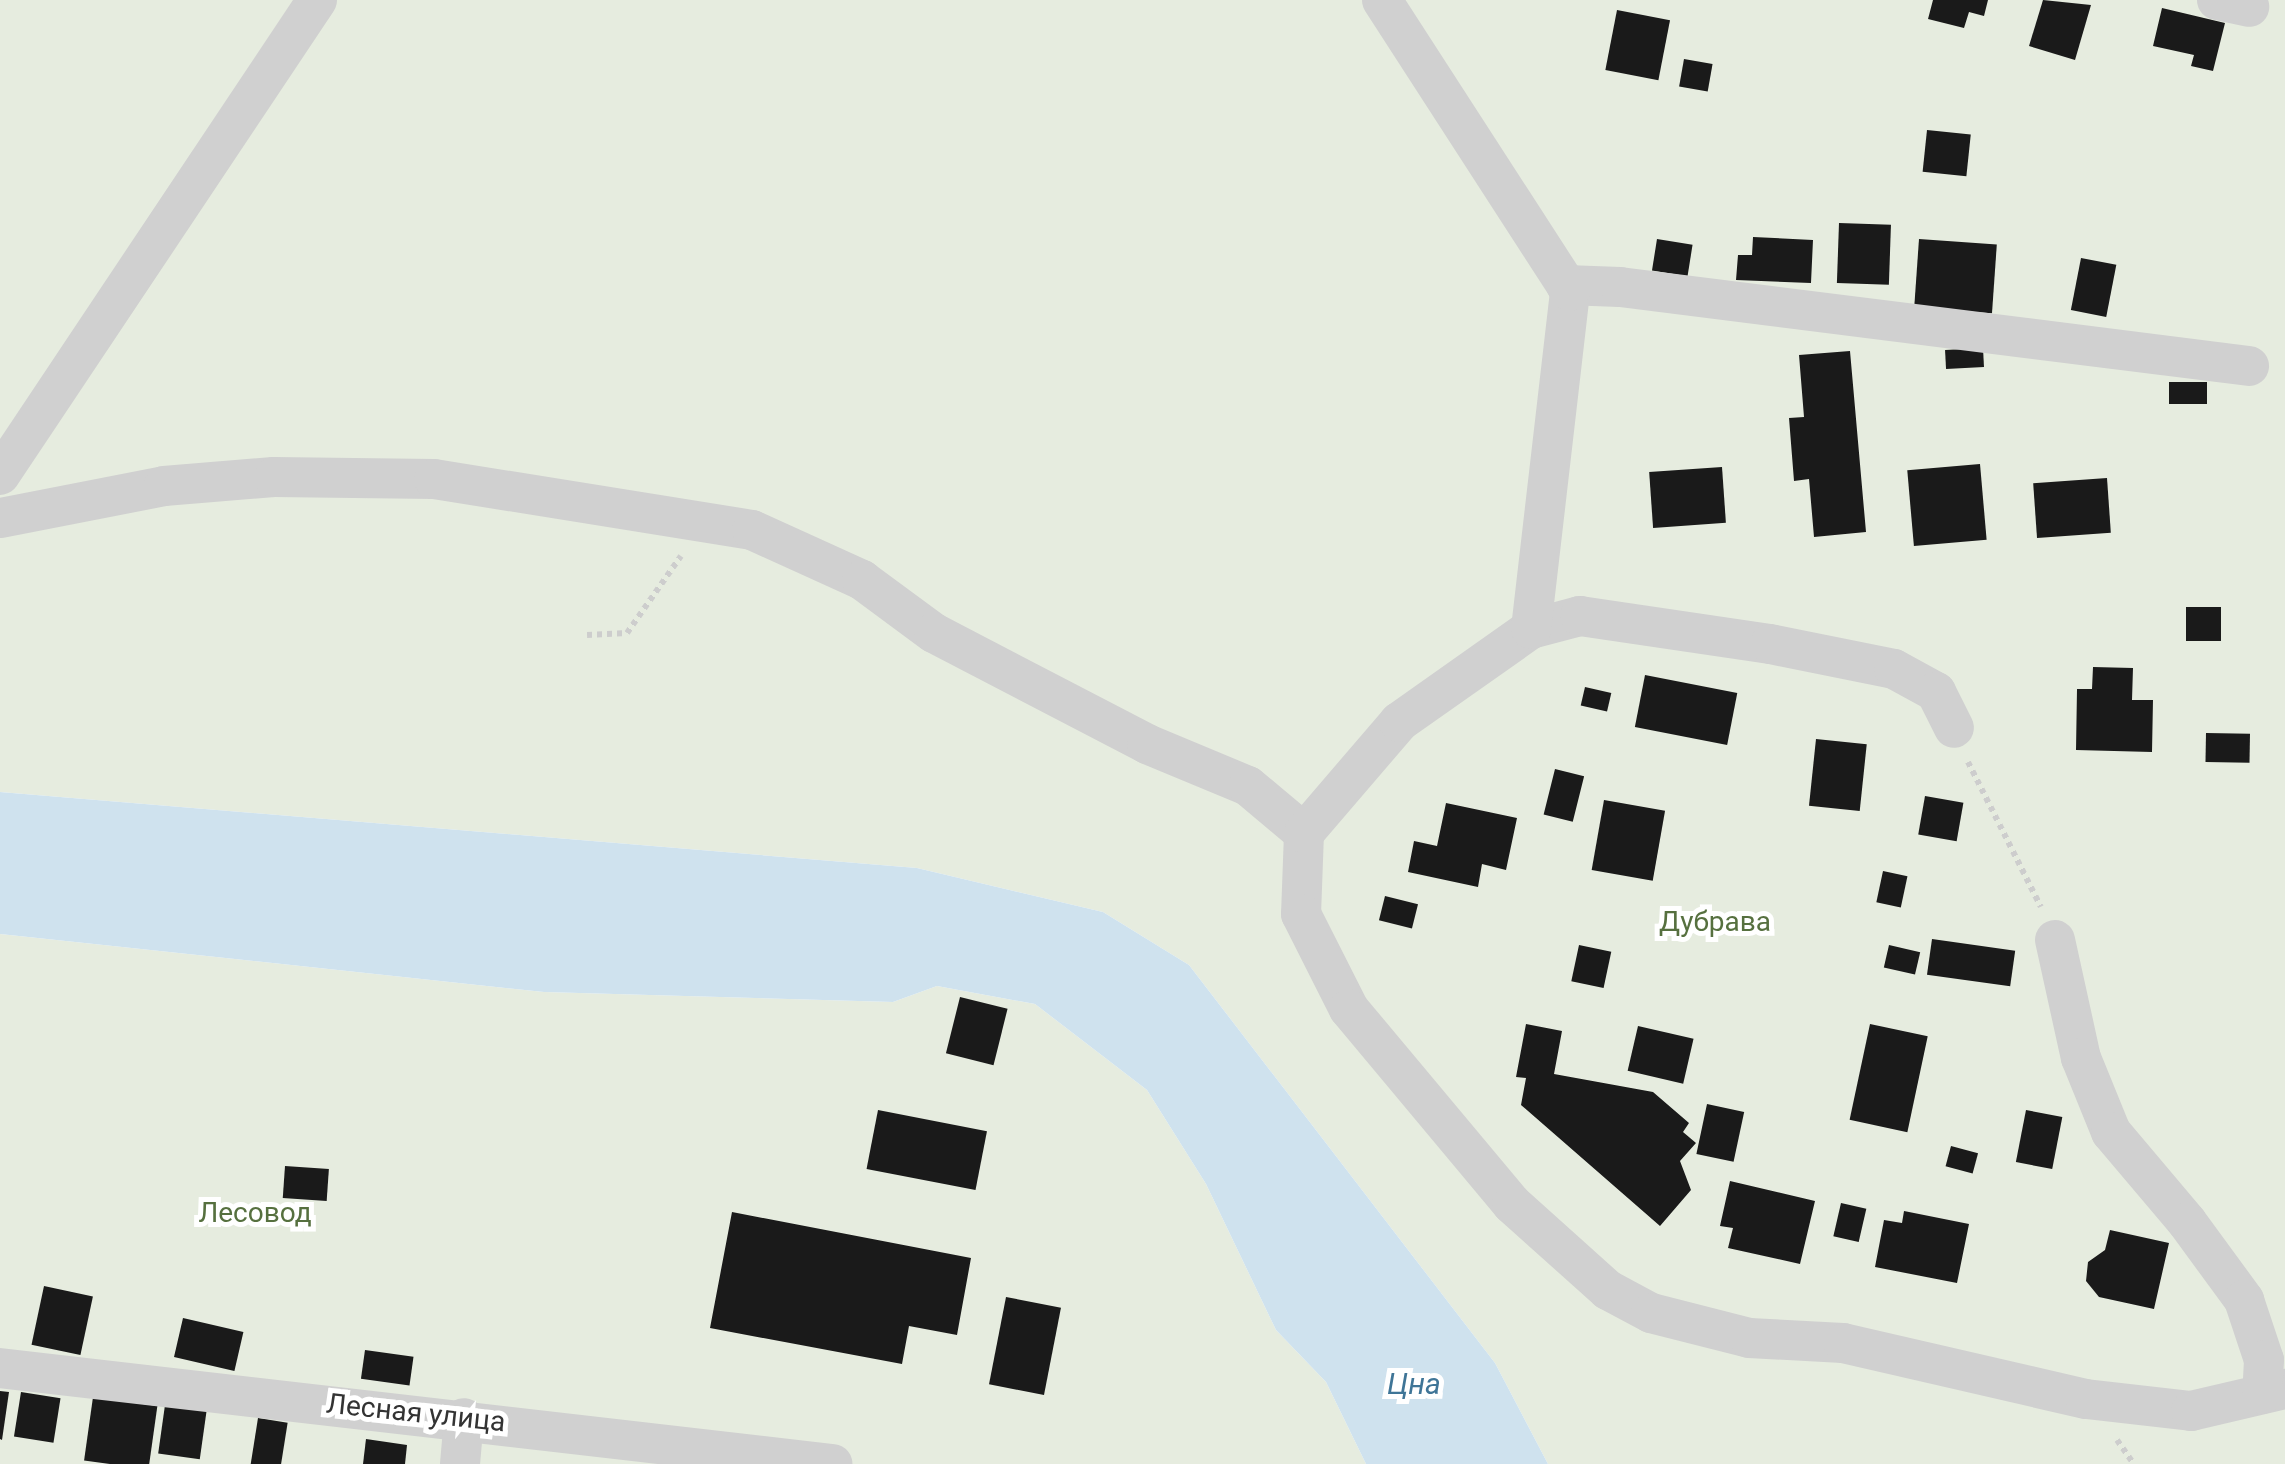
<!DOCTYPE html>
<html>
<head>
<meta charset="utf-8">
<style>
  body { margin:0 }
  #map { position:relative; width:2285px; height:1464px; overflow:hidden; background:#fff; font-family:Roboto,sans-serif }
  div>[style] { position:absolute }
  .green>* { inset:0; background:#e6ecdf }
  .water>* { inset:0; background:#cfe2ee }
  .building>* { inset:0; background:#1a1a1a; transform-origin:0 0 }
  .path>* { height:6px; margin-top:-3px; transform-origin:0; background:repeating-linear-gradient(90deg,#cdcdcd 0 5px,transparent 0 10px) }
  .minor>* { height:40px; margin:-20px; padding:0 20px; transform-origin:20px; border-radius:20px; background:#d0d0d0 }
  span { translate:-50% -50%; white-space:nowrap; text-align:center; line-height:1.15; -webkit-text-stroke:10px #fff; paint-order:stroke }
  .park-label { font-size:28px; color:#56703f }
  .street-label { font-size:28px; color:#333 }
  .water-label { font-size:30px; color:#3f7597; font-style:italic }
</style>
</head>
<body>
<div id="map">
  <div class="green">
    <div style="clip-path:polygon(0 0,2285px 0,2285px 1464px,1548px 1464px,1495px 1363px,1189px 965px,1103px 912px,917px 868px,0 792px)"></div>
    <div style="clip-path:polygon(0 934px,544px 992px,893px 1002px,937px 986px,1035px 1004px,1147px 1090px,1206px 1184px,1276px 1330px,1326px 1382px,1366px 1464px,0 1464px)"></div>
  </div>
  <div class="water">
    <div style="clip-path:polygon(0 792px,917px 868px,1103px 912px,1189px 965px,1495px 1363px,1548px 1464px,1366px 1464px,1326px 1382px,1276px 1330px,1206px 1184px,1147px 1090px,1035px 1004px,937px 986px,893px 1002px,544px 992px,0 934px)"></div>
  </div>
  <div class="building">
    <div style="clip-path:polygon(1933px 0,1988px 0,1984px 16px,1969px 12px,1964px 28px,1928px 19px)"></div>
    <div style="clip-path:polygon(2043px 0,2091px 5px,2075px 60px,2029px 46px)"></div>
    <div style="clip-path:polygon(2162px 8px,2225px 23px,2213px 71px,2191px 66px,2194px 55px,2153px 46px)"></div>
    <div style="left:1617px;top:10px;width:54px;height:61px;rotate:11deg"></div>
    <div style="left:1684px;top:59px;width:29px;height:28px;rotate:10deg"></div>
    <div style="left:1927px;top:130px;width:44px;height:42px;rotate:6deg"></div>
    <div style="left:1839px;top:223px;width:52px;height:60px;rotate:2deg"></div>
    <div style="clip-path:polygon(1753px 237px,1813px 240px,1811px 283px,1736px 280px,1738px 255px,1752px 255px)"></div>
    <div style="left:1657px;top:239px;width:36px;height:32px;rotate:9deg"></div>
    <div style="left:1919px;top:239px;width:78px;height:69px;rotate:4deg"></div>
    <div style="left:2081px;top:258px;width:36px;height:53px;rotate:11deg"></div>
    <div style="left:1983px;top:348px;width:19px;height:38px;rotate:87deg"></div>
    <div style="clip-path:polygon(1850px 351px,1866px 532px,1814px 537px,1809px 479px,1794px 481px,1789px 418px,1804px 417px,1799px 355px)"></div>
    <div style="left:2169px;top:382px;width:38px;height:22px"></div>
    <div style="left:1980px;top:464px;width:76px;height:73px;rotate:85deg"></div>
    <div style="left:1722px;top:467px;width:56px;height:73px;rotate:86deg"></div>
    <div style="left:2107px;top:478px;width:55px;height:74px;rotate:86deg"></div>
    <div style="left:2186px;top:607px;width:35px;height:34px"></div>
    <div style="clip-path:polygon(2093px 667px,2133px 668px,2132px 700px,2153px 700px,2152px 752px,2076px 750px,2077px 689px,2092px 689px)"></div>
    <div style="left:1645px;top:675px;width:94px;height:53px;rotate:11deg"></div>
    <div style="left:1585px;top:687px;width:27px;height:19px;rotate:13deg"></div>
    <div style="left:2206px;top:733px;width:44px;height:29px;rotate:1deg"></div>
    <div style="left:1816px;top:739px;width:51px;height:67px;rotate:6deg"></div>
    <div style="left:1555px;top:769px;width:30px;height:47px;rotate:14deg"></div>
    <div style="left:1925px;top:796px;width:39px;height:39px;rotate:10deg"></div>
    <div style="left:1604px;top:800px;width:62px;height:71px;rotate:10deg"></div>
    <div style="clip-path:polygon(1446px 803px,1517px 818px,1506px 870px,1482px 864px,1478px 887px,1408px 872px,1414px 841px,1437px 846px)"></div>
    <div style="left:1883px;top:871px;width:25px;height:32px;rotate:12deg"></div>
    <div style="left:1385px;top:896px;width:34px;height:25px;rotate:14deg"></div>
    <div style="left:1932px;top:939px;width:84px;height:36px;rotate:8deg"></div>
    <div style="left:1579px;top:945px;width:33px;height:37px;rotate:12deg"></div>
    <div style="left:1889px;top:945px;width:32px;height:23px;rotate:13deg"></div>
    <div style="left:960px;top:997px;width:49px;height:58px;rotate:14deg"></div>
    <div style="clip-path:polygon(1526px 1024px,1562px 1031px,1554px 1074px,1653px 1092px,1689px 1123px,1683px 1132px,1696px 1143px,1680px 1161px,1691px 1190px,1660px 1226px,1521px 1105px,1526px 1078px,1516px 1077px)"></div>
    <div style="left:1870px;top:1024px;width:59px;height:98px;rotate:12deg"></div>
    <div style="left:1638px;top:1026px;width:57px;height:46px;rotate:13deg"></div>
    <div style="left:1707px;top:1104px;width:38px;height:51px;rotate:12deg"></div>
    <div style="left:878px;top:1110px;width:111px;height:60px;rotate:11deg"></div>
    <div style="left:2026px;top:1110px;width:37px;height:53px;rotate:11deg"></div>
    <div style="left:1951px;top:1146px;width:28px;height:21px;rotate:15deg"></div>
    <div style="left:285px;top:1166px;width:44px;height:32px;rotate:4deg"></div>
    <div style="clip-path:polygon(1730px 1181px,1815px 1201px,1800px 1264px,1728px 1248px,1733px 1228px,1720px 1226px)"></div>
    <div style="left:1841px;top:1203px;width:26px;height:34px;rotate:13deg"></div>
    <div style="clip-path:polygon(1904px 1211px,1969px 1224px,1957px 1283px,1875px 1267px,1884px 1220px,1902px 1223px)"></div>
    <div style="clip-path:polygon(732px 1212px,971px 1258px,957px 1335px,909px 1326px,902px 1364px,710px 1328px)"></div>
    <div style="clip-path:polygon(2110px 1230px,2169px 1243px,2154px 1309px,2099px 1297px,2086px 1281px,2088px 1262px,2105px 1250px)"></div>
    <div style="left:44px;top:1286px;width:50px;height:60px;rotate:12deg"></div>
    <div style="left:1006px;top:1297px;width:56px;height:89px;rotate:11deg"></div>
    <div style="left:183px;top:1318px;width:62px;height:40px;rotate:13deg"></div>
    <div style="left:365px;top:1350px;width:49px;height:29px;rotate:8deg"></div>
    <div style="clip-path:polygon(0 1391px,9px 1392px,2px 1440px,0 1439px)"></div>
    <div style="left:21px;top:1392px;width:40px;height:45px;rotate:9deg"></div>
    <div style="left:93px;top:1397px;width:65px;height:64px;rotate:8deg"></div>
    <div style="left:165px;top:1405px;width:42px;height:49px;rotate:8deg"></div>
    <div style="left:258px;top:1418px;width:30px;height:47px;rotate:9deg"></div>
    <div style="clip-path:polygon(366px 1439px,407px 1445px,405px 1464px,363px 1464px)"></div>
  </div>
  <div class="path">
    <div style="left:587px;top:635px;width:40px;rotate:-2.9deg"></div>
    <div style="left:627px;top:633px;width:94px;rotate:-55deg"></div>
    <div style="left:1968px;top:762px;width:162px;rotate:63.3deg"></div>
    <div style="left:2117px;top:1440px;width:29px;rotate:55deg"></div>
  </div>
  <div class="minor">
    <div style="left:2217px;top:0;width:33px;rotate:12deg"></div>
    <div style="left:1566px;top:285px;width:54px;rotate:2.1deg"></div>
    <div style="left:1620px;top:287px;width:634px;rotate:7.16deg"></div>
    <div style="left:0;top:475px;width:571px;rotate:-56.28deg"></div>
    <div style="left:0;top:518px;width:167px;rotate:-11deg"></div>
    <div style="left:164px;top:486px;width:110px;rotate:-4.7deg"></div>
    <div style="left:274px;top:477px;width:160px;rotate:0.7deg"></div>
    <div style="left:434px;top:479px;width:322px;rotate:9.1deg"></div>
    <div style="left:752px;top:530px;width:121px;rotate:24.4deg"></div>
    <div style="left:862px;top:580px;width:89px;rotate:36.4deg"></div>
    <div style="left:934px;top:633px;width:240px;rotate:27.5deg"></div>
    <div style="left:1147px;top:744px;width:109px;rotate:22.6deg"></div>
    <div style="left:1248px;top:786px;width:73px;rotate:40deg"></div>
    <div style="left:1304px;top:833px;width:81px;rotate:92.1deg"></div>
    <div style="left:1301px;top:914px;width:106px;rotate:63.2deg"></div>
    <div style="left:1349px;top:1009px;width:254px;rotate:50.1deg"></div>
    <div style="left:1512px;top:1204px;width:129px;rotate:41.9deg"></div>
    <div style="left:1608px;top:1290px;width:49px;rotate:28.1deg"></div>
    <div style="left:1651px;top:1313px;width:101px;rotate:14.3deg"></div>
    <div style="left:1749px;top:1338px;width:94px;rotate:3deg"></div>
    <div style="left:1843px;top:1343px;width:249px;rotate:13deg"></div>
    <div style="left:2086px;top:1399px;width:106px;rotate:6.5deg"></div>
    <div style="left:2191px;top:1411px;width:97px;rotate:-13.2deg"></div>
    <div style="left:1531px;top:629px;width:51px;rotate:-14.9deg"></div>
    <div style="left:1580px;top:616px;width:192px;rotate:8.4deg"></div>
    <div style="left:1770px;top:644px;width:126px;rotate:11.4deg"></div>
    <div style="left:1894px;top:669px;width:48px;rotate:28.7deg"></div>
    <div style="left:1936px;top:692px;width:40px;rotate:63.4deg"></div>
    <div style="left:1304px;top:833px;width:146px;rotate:-49.4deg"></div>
    <div style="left:1399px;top:722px;width:161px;rotate:-35.2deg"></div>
    <div style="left:1531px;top:629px;width:340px;rotate:-83.4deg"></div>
    <div style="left:1570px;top:291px;width:346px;rotate:-122.9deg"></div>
    <div style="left:2055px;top:940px;width:121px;rotate:77.6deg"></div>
    <div style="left:2081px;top:1058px;width:80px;rotate:67.9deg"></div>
    <div style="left:2111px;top:1132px;width:118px;rotate:49.8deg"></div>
    <div style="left:2187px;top:1222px;width:97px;rotate:53.8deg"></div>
    <div style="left:2244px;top:1300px;width:63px;rotate:71.6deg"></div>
    <div style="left:2264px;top:1360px;width:34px;rotate:93deg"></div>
    <div style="left:0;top:1368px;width:838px;rotate:6.58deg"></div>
    <div style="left:460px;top:1464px;width:46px;rotate:-85deg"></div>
  </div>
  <div class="park-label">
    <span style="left:1715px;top:922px">Дубрава</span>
    <span style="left:255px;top:1213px">Лесовод</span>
  </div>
  <div class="street-label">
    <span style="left:416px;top:1413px;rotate:6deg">Лесная улица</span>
  </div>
  <div class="water-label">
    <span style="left:1414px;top:1384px">Цна</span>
  </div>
</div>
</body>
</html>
